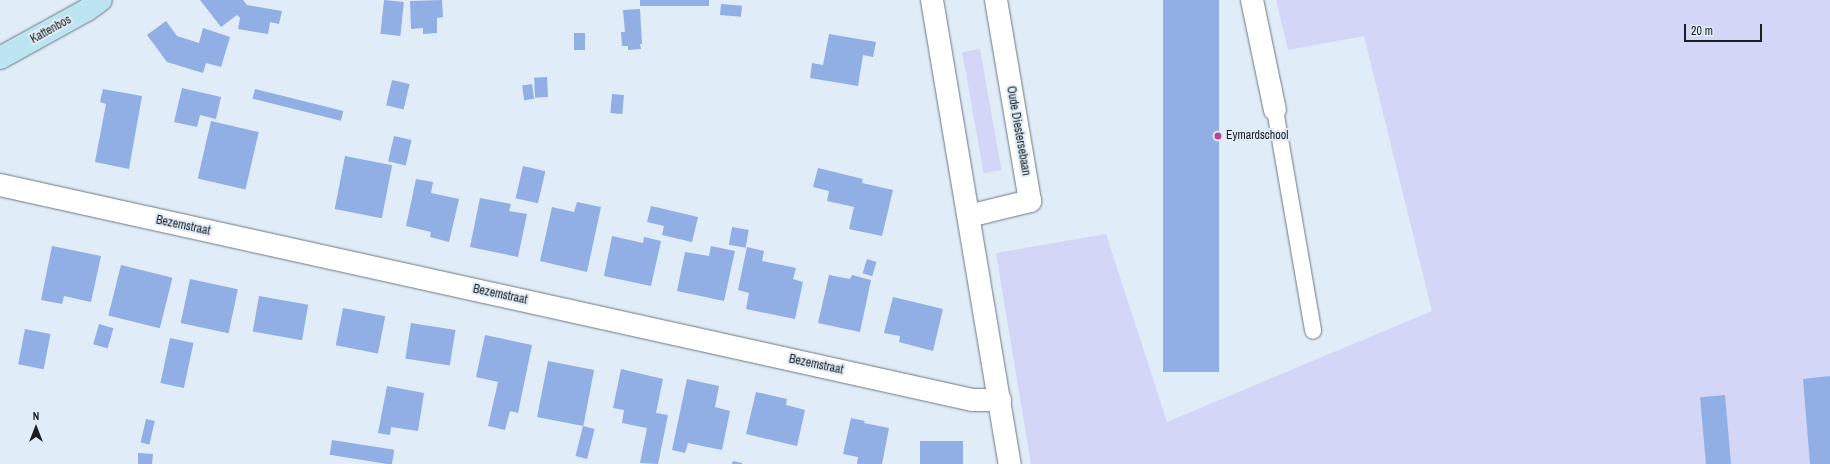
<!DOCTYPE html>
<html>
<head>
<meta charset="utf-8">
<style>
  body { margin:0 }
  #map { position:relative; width:1830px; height:464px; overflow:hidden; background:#e0ecf7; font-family:"Archivo Narrow",sans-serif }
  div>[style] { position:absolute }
  .green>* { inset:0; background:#d3d6f6; transform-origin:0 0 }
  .building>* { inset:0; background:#91aee5; transform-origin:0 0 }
  .roads { filter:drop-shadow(0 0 1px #6e7983) drop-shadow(0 0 1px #6e7983) }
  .service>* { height:16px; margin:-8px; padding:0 8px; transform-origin:8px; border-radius:8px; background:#fff }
  .minor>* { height:22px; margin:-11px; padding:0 11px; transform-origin:11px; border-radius:11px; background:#fff }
  .secondary>* { height:22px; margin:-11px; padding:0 11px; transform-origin:11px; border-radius:11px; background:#bce5f1 }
  .dots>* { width:11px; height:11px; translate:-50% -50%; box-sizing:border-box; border:2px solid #e0ecf7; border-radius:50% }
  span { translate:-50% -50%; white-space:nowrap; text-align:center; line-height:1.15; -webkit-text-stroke:4px #e0ecf7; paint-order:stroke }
  .street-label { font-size:12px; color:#1a1e22 }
  .poi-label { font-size:12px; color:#1a1e22 }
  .left { translate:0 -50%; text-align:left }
  .north { position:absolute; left:16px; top:408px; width:40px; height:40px; -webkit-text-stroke:3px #e0ecf7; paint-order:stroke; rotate:0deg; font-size:11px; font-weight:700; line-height:16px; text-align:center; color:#1a1e22 }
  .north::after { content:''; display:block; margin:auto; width:14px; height:18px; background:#1a1e22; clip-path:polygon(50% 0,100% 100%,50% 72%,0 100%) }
  .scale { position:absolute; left:1684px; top:24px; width:78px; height:18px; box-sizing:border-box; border:2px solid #1a1e22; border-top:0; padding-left:5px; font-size:12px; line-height:14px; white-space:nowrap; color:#1a1e22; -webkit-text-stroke:3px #e0ecf7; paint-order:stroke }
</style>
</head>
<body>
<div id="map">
  <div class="green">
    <div style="clip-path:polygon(1276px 0,1830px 0,1830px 464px,1031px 464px,996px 253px,1106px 234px,1167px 422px,1432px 311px,1364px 36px,1288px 50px)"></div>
    <div style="left:980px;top:49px;width:123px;height:18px;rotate:80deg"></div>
  </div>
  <div class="building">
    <div style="clip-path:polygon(200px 0,243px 0,247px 5px,282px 11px,279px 24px,270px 22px,268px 34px,238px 29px,240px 18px,237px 15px,221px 27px)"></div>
    <div style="left:384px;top:0;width:20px;height:34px;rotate:6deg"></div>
    <div style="clip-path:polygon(442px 0,443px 17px,437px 18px,437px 33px,423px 34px,423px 28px,411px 29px,410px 1px)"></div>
    <div style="left:640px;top:0;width:69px;height:6px"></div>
    <div style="left:1163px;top:0;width:56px;height:372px"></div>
    <div style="left:721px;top:4px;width:21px;height:11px;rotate:5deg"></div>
    <div style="clip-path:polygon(640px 9px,642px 44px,640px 44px,641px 49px,628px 50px,628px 46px,622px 46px,621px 32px,625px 32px,623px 10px)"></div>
    <div style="clip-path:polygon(166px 21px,177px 36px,199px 43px,203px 28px,230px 37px,221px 67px,206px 63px,203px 73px,167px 62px,147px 35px)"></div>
    <div style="left:585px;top:33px;width:17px;height:11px;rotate:90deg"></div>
    <div style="clip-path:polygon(829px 34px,876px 42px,873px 57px,863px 55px,858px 86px,810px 78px,812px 63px,823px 65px)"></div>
    <div style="left:547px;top:77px;width:20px;height:13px;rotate:87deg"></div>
    <div style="left:392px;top:80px;width:18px;height:26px;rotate:13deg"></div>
    <div style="left:532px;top:84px;width:15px;height:10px;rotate:82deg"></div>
    <div style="clip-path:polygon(182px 88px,221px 97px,216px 119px,200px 115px,197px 127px,174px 122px)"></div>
    <div style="clip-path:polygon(103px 89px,142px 96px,129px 169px,95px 162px,106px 104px,100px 102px)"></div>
    <div style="left:255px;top:89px;width:91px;height:10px;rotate:14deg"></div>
    <div style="left:612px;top:94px;width:12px;height:19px;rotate:5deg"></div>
    <div style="left:211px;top:121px;width:49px;height:59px;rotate:13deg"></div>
    <div style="left:394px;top:136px;width:18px;height:26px;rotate:13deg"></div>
    <div style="left:345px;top:156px;width:48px;height:54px;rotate:11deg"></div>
    <div style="left:523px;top:166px;width:23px;height:33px;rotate:13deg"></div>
    <div style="clip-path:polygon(818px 168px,863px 179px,862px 183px,893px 190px,882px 236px,849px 229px,854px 207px,827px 201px,829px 191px,813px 187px)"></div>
    <div style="clip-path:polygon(416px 179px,433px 182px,431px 193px,459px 199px,449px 242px,430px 237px,431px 232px,406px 226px)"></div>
    <div style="clip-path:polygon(480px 198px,511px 204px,509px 211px,527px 214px,518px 257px,470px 247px)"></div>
    <div style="clip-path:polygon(577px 202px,601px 207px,587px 272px,540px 261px,552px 207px,574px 212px)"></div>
    <div style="clip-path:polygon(651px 206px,698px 217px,692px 242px,662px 235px,664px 226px,647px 222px)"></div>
    <div style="left:732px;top:227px;width:17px;height:18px;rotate:10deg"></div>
    <div style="clip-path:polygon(612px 236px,643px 243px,644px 237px,661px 241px,651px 286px,604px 276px)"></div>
    <div style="clip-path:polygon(52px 246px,101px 256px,91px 302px,64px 296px,62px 304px,41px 300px)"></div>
    <div style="clip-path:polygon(711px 246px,735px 251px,724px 301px,677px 291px,685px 252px,709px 256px)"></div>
    <div style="clip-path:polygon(747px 247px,764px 251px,762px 261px,796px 268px,793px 279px,803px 282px,795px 319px,746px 309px,749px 293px,738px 290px)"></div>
    <div style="left:867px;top:259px;width:10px;height:15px;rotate:17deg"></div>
    <div style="left:121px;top:265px;width:53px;height:52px;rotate:14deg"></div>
    <div style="clip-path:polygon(829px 275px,850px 279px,852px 275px,871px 280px,860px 332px,818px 323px)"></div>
    <div style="left:190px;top:279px;width:49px;height:45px;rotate:12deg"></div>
    <div style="left:259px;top:296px;width:50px;height:36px;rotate:10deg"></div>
    <div style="clip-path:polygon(893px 297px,943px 309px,933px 351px,899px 342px,900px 336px,884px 333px)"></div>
    <div style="left:343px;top:308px;width:43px;height:38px;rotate:11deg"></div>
    <div style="left:411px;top:323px;width:45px;height:36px;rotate:9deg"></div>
    <div style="left:99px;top:324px;width:15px;height:21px;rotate:16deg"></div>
    <div style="left:25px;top:329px;width:26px;height:36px;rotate:11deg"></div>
    <div style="clip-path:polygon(485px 335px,532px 345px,518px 413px,510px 411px,505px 430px,488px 426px,498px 382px,476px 377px)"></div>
    <div style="left:170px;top:338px;width:24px;height:46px;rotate:12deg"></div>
    <div style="left:548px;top:361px;width:47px;height:57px;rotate:11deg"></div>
    <div style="clip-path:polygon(621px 369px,663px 379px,656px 413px,668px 415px,658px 464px,640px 463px,647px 428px,622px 423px,624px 410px,613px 408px)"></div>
    <div style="clip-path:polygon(1830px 376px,1830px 464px,1810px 464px,1803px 379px)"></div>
    <div style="clip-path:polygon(687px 379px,719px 386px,715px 407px,730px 411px,722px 450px,688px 443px,685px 453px,672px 450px)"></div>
    <div style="clip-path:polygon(387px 386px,424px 393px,418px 431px,391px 427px,390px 435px,378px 433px)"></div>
    <div style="clip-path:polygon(756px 392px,787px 399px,786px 405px,805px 410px,797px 446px,746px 434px)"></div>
    <div style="left:1725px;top:395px;width:69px;height:25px;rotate:85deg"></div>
    <div style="clip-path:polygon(851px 418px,865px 421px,864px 423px,889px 428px,882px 464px,857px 464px,858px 457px,843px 454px)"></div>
    <div style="left:146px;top:419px;width:9px;height:24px;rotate:13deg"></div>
    <div style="left:583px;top:426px;width:12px;height:31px;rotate:14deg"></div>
    <div style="left:332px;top:440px;width:63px;height:15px;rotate:9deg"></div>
    <div style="left:963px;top:441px;width:23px;height:43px;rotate:90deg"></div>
    <div style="clip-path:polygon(138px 453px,153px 454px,152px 464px,138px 464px)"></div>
    <div style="clip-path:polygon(733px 461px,742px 463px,742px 464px,732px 464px)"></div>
  </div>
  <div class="roads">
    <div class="service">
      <div style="left:1275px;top:110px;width:224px;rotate:80.2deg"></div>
    </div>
    <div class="minor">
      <div style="left:932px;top:0;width:471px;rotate:80.5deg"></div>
      <div style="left:1252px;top:0;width:112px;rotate:78.2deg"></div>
      <div style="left:0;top:185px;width:996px;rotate:12.46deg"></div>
      <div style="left:973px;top:400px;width:27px"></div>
      <div style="left:969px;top:216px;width:63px;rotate:-13.8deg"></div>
      <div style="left:1030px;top:201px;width:204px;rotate:-99.6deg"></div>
    </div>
    <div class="secondary">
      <div style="left:0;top:58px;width:99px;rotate:-28.9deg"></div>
      <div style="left:87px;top:10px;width:17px;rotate:-36deg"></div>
    </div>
  </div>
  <div class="dots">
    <div style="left:1218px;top:136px;background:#b9459d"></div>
  </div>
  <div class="street-label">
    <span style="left:51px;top:30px;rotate:-29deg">Kattenbos</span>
    <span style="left:1018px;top:131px;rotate:80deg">Oude Diestersebaan</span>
    <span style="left:183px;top:226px;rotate:12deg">Bezemstraat</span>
    <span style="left:500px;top:295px;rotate:12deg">Bezemstraat</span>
    <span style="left:816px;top:365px;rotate:12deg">Bezemstraat</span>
  </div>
  <div class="poi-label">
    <span class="left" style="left:1226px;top:136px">Eymardschool</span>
  </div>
  <div class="north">N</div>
  <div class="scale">20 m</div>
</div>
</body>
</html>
